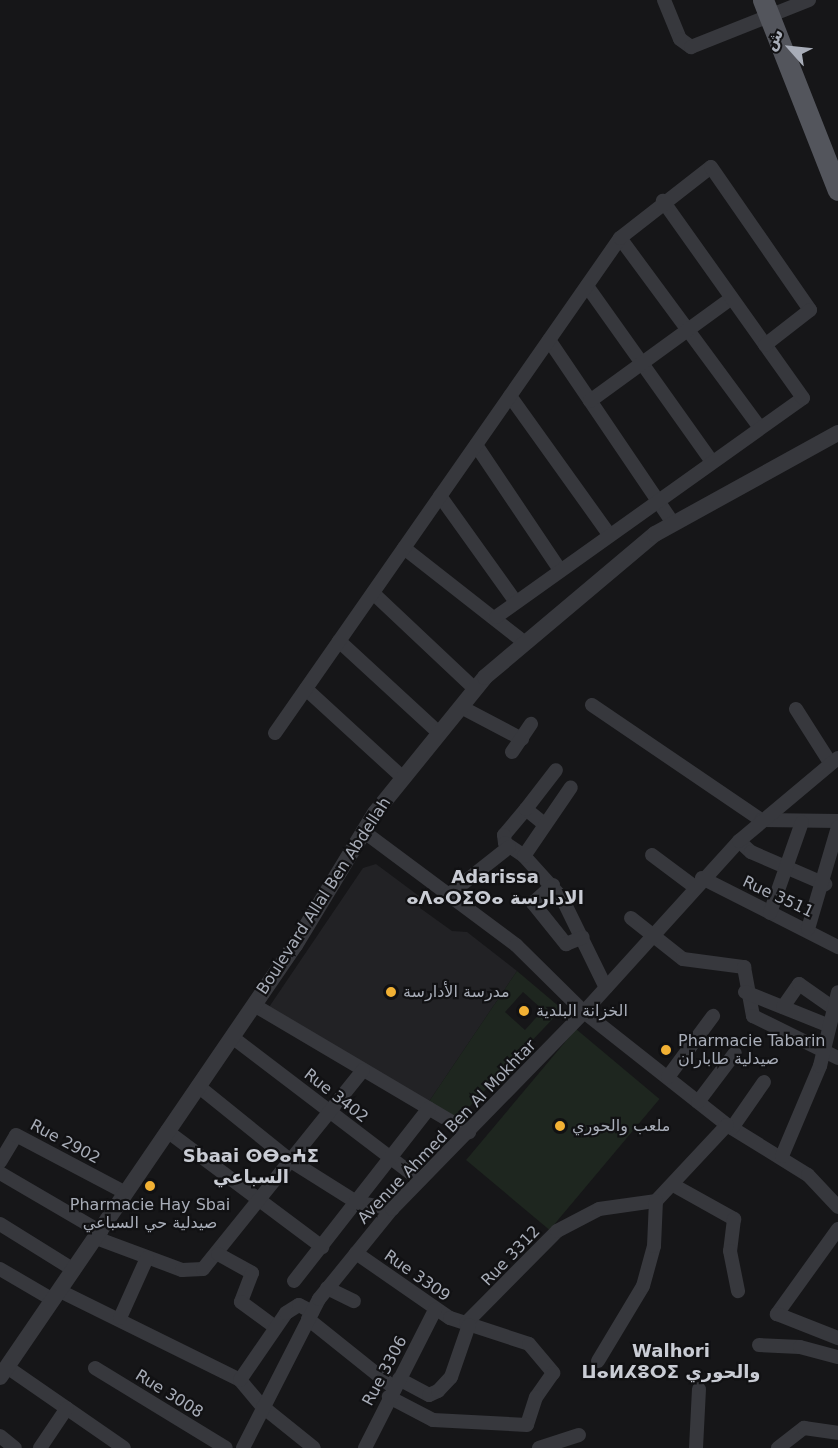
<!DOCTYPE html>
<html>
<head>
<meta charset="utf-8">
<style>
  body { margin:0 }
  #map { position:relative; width:838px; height:1448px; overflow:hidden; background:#161618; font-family:"DejaVu Sans","Noto Sans Arabic","Noto Sans Tifinagh",sans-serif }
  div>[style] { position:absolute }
  .built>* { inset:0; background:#222225 }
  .green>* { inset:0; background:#1e261f; transform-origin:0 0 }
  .minor>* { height:14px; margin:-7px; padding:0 7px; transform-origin:7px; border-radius:7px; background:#37383d }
  .tertiary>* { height:16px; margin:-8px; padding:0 8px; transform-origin:8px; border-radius:8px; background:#37383d }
  .primary>* { height:21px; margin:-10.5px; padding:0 10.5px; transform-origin:10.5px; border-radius:10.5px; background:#53555c }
  .dots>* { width:16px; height:16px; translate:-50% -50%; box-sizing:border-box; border:3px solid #111113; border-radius:50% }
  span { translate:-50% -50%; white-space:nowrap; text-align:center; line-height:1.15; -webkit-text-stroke:4.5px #111113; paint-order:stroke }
  .street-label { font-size:16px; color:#a8adb8 }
  .poi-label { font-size:16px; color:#a8adb8 }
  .left { translate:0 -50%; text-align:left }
  .neighbourhood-label { font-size:18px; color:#c9ccd4; font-weight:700 }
  .north { position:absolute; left:760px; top:18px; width:60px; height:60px; -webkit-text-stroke:4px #111113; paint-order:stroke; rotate:297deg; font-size:16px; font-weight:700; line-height:24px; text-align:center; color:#a8adb8 }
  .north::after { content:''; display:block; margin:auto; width:21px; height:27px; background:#a8adb8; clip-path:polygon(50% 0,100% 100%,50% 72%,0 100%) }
</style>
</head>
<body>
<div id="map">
  <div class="built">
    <div style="clip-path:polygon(376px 864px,419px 896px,420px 908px,452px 931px,467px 932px,517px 971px,426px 1106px,265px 1013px,363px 868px)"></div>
  </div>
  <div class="green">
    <div style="clip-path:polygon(evenodd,517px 971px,562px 1009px,453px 1124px,426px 1106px,517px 971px,523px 992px,543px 1010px,525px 1030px,505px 1012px,523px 992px)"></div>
    <div style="left:576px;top:1029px;width:109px;height:171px;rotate:40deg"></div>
  </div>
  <div class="minor">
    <div style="left:664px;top:0;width:42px;rotate:67.7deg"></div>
    <div style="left:680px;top:39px;width:14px;rotate:36deg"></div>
    <div style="left:691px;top:47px;width:127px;rotate:-21.7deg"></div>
    <div style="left:620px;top:238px;width:236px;rotate:53.6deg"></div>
    <div style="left:587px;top:286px;width:216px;rotate:54.6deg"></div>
    <div style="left:549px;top:340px;width:221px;rotate:55.9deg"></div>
    <div style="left:510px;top:396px;width:168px;rotate:54.4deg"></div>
    <div style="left:590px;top:401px;width:175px;rotate:-36deg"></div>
    <div style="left:476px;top:445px;width:151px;rotate:56.1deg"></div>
    <div style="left:440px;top:496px;width:130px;rotate:54.4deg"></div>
    <div style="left:404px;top:548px;width:152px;rotate:38.1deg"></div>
    <div style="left:373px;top:593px;width:140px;rotate:43.3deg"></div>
    <div style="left:496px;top:617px;width:377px;rotate:-35.5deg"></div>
    <div style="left:803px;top:398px;width:242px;rotate:-125.4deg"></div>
    <div style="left:339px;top:641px;width:136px;rotate:42.6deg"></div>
    <div style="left:306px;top:689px;width:132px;rotate:42.5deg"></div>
    <div style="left:592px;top:705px;width:204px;rotate:34.2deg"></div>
    <div style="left:761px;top:820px;width:77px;rotate:0.7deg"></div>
    <div style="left:461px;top:707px;width:69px;rotate:27.7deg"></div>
    <div style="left:796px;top:709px;width:62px;rotate:57.6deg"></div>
    <div style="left:275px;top:733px;width:603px;rotate:-55.12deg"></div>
    <div style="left:620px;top:238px;width:115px;rotate:-38deg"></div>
    <div style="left:711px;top:167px;width:174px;rotate:55.3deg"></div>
    <div style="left:810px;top:310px;width:57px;rotate:142.1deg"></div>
    <div style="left:512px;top:752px;width:34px;rotate:-56deg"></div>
    <div style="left:526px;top:809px;width:34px;rotate:130deg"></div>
    <div style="left:504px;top:835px;width:8px;rotate:83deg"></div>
    <div style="left:505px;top:843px;width:23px;rotate:34deg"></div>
    <div style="left:524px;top:856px;width:57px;rotate:47.9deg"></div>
    <div style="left:562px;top:898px;width:100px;rotate:63.9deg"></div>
    <div style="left:543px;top:823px;width:22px;rotate:-141deg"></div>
    <div style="left:526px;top:809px;width:49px;rotate:-52.4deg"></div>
    <div style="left:363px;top:831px;width:191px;rotate:36.7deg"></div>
    <div style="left:516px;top:945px;width:95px;rotate:44.6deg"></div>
    <div style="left:584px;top:1012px;width:182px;rotate:38.3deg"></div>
    <div style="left:727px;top:1125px;width:95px;rotate:31.7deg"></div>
    <div style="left:808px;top:1175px;width:44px;rotate:46.8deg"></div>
    <div style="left:739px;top:841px;width:16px;rotate:43deg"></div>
    <div style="left:751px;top:852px;width:81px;rotate:23.4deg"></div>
    <div style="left:652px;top:855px;width:54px;rotate:36.7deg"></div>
    <div style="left:524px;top:856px;width:83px;rotate:-55.7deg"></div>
    <div style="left:702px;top:878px;width:153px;rotate:26.9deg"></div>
    <div style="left:553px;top:885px;width:27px;rotate:138deg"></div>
    <div style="left:533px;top:903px;width:53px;rotate:51.2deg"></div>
    <div style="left:566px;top:944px;width:18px;rotate:-22deg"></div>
    <div style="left:447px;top:896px;width:79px;rotate:-38.3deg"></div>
    <div style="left:770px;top:913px;width:96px;rotate:-70.6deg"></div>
    <div style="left:631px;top:918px;width:66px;rotate:38.3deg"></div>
    <div style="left:683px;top:959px;width:62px;rotate:7.5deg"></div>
    <div style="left:744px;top:967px;width:50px;rotate:79.6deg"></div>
    <div style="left:753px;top:1016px;width:95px;rotate:26.3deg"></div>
    <div style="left:808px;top:929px;width:106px;rotate:-73.6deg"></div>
    <div style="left:745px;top:992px;width:88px;rotate:21.9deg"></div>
    <div style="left:254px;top:1005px;width:250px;rotate:30.6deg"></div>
    <div style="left:783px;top:1007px;width:28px;rotate:-55deg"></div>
    <div style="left:799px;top:984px;width:40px;rotate:34.9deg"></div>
    <div style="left:232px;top:1037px;width:236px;rotate:37.3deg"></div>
    <div style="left:668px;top:1077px;width:76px;rotate:-53.6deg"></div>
    <div style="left:198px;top:1086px;width:119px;rotate:38.9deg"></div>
    <div style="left:291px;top:1161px;width:77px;rotate:32.2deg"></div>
    <div style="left:356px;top:1202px;width:37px;rotate:11deg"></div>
    <div style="left:698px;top:1102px;width:61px;rotate:-52.9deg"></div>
    <div style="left:732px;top:1128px;width:56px;rotate:-55.2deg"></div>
    <div style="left:167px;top:1131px;width:194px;rotate:36.8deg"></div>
    <div style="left:782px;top:1156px;width:98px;rotate:-67.1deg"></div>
    <div style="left:820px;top:1066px;width:76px;rotate:-76.3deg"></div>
    <div style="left:0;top:1162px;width:31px;rotate:-59deg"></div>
    <div style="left:16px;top:1135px;width:124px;rotate:27.8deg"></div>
    <div style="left:0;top:1173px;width:117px;rotate:30.3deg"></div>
    <div style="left:675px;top:1186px;width:68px;rotate:29.2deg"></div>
    <div style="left:734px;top:1219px;width:32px;rotate:97deg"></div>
    <div style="left:730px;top:1251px;width:41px;rotate:78.7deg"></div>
    <div style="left:0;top:1224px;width:87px;rotate:31.9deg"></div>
    <div style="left:838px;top:1229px;width:105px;rotate:125.7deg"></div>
    <div style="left:777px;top:1314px;width:66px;rotate:21.5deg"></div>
    <div style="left:96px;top:1238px;width:92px;rotate:20.4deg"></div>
    <div style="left:182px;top:1270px;width:21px;rotate:-3deg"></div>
    <div style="left:203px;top:1269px;width:255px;rotate:-51.2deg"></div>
    <div style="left:356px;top:1253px;width:114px;rotate:34.7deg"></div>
    <div style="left:450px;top:1318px;width:83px;rotate:18.2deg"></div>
    <div style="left:529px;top:1344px;width:38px;rotate:50deg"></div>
    <div style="left:553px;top:1373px;width:29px;rotate:125deg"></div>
    <div style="left:536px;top:1397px;width:29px;rotate:108deg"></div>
    <div style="left:527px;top:1425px;width:94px;rotate:-177deg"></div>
    <div style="left:433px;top:1420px;width:50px;rotate:-152.4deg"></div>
    <div style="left:218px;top:1254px;width:39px;rotate:29deg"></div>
    <div style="left:252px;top:1273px;width:31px;rotate:111deg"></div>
    <div style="left:241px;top:1302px;width:42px;rotate:36.3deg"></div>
    <div style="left:0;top:1269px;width:61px;rotate:30.3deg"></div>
    <div style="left:294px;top:1281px;width:219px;rotate:-52deg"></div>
    <div style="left:327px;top:1288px;width:30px;rotate:26deg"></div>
    <div style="left:60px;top:1291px;width:201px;rotate:26.3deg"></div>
    <div style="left:240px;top:1380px;width:35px;rotate:50deg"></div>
    <div style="left:263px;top:1407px;width:65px;rotate:38.8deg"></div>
    <div style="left:120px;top:1318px;width:66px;rotate:-65.8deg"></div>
    <div style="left:308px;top:1319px;width:110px;rotate:38.7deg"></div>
    <div style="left:466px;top:1323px;width:129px;rotate:-45.3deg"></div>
    <div style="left:557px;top:1231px;width:47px;rotate:-27.6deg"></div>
    <div style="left:599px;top:1209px;width:58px;rotate:-8deg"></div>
    <div style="left:656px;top:1201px;width:104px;rotate:-46.9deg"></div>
    <div style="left:759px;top:1345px;width:41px;rotate:2.8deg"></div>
    <div style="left:800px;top:1347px;width:39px;rotate:15deg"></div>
    <div style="left:598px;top:1361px;width:87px;rotate:-59deg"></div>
    <div style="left:643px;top:1286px;width:41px;rotate:-74.6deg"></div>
    <div style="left:654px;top:1246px;width:45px;rotate:-87.5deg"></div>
    <div style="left:7px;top:1367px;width:142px;rotate:34.7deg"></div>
    <div style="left:95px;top:1368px;width:153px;rotate:31.4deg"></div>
    <div style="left:399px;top:1379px;width:34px;rotate:28deg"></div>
    <div style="left:429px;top:1395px;width:10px;rotate:-24deg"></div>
    <div style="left:438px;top:1391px;width:19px;rotate:-47deg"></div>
    <div style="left:451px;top:1377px;width:55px;rotate:-70.9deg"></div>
    <div style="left:240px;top:1380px;width:81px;rotate:-55.5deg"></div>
    <div style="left:286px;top:1313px;width:15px;rotate:-32deg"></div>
    <div style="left:299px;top:1305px;width:15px;rotate:28deg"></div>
    <div style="left:0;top:1436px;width:19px;rotate:39deg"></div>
    <div style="left:40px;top:1448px;width:48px;rotate:-56deg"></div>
    <div style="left:243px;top:1448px;width:167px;rotate:-63deg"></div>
    <div style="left:319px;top:1299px;width:116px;rotate:-51deg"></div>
    <div style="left:392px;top:1209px;width:275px;rotate:-45.7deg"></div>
    <div style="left:584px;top:1012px;width:231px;rotate:-47.8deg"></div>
    <div style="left:739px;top:841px;width:129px;rotate:-40deg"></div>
    <div style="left:365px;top:1448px;width:155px;rotate:-63.1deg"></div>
    <div style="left:539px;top:1448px;width:42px;rotate:-18deg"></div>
    <div style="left:696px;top:1448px;width:59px;rotate:-87.1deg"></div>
    <div style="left:778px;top:1448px;width:33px;rotate:-38deg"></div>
    <div style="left:804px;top:1428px;width:34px;rotate:8deg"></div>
  </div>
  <div class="tertiary">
    <div style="left:0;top:1377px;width:523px;rotate:-55.67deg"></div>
    <div style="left:295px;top:945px;width:154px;rotate:-58.8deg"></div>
    <div style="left:375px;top:813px;width:175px;rotate:-51deg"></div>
    <div style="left:485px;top:677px;width:222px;rotate:-40.1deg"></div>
    <div style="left:655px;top:534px;width:209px;rotate:-28.9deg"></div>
  </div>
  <div class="primary">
    <div style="left:763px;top:0;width:204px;rotate:68.5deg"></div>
  </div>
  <div class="dots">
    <div style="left:391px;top:992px;background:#f2b134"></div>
    <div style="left:524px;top:1011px;background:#f2b134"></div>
    <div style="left:666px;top:1050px;background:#f2b134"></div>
    <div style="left:560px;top:1126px;background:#f2b134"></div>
    <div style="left:150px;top:1186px;background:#f2b134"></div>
  </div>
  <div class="street-label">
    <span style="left:324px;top:896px;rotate:-57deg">Boulevard Allal Ben Abdellah</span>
    <span style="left:778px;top:897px;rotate:25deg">Rue 3511</span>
    <span style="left:336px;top:1096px;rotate:38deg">Rue 3402</span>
    <span style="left:447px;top:1132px;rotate:-46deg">Avenue Ahmed Ben Al Mokhtar</span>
    <span style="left:65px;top:1142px;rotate:28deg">Rue 2902</span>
    <span style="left:511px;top:1256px;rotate:-46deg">Rue 3312</span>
    <span style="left:417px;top:1276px;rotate:35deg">Rue 3309</span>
    <span style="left:385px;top:1371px;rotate:-62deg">Rue 3306</span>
    <span style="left:169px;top:1394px;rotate:32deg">Rue 3008</span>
  </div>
  <div class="poi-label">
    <span class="left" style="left:403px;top:992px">مدرسة الأدارسة</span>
    <span class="left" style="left:536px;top:1011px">الخزانة البلدية</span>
    <span class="left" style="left:678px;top:1050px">Pharmacie Tabarin<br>صيدلية طاباران</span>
    <span class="left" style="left:572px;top:1126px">ملعب والحوري</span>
    <span style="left:150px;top:1214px">Pharmacie Hay Sbai<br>صيدلية حي السباعي</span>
  </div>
  <div class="neighbourhood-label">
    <span style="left:495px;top:888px">Adarissa<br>ⴰⴷⴰⵔⵉⵙⴰ الادارسة</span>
    <span style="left:251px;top:1167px">Sbaai ⵙⴱⴰⵄⵉ<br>السباعي</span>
    <span style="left:671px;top:1362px">Walhori<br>ⵡⴰⵍⵃⵓⵔⵉ والحوري</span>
  </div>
  <div class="north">ش</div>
</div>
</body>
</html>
